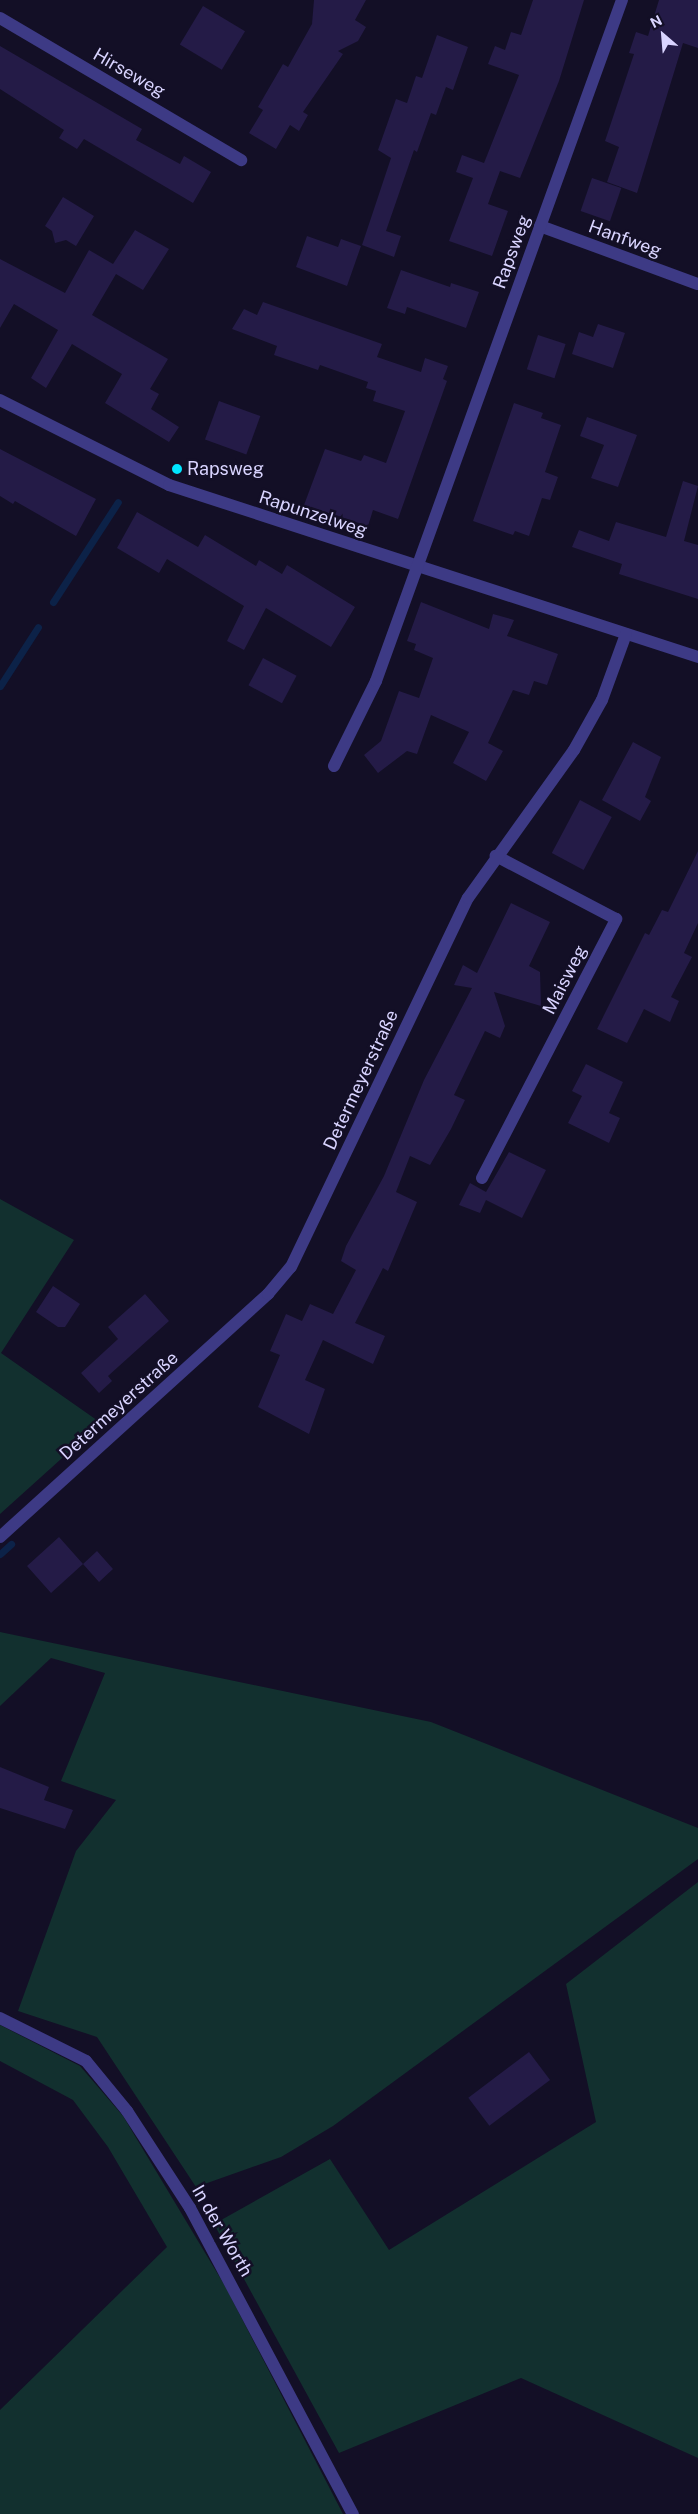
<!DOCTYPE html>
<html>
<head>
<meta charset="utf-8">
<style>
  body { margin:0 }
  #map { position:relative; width:698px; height:2514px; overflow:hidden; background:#130f26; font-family:"Public Sans",sans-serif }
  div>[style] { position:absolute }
  .green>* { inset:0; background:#12302f }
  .stream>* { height:7px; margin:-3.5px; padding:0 3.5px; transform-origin:3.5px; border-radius:3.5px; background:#0c2248 }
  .building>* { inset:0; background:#241b47; transform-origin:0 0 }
  .street>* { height:12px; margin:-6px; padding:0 6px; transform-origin:6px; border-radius:6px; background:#3d3a85 }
  .dots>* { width:14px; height:14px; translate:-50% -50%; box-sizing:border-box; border:2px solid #130f26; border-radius:50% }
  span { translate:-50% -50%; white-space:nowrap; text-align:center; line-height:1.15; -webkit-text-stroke:5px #130f26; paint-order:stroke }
  .street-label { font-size:18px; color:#d9d4ff }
  .poi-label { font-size:18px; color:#d9d4ff }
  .left { translate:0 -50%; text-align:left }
  .north { position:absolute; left:638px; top:10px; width:50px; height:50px; -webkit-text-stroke:4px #130f26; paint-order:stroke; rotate:333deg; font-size:14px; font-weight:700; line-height:20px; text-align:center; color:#d9d4ff }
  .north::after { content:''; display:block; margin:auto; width:18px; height:22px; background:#d9d4ff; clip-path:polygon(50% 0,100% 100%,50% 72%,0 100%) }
</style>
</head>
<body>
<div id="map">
  <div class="green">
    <div style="clip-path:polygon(0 1199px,74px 1240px,1px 1353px,101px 1423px,0 1514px)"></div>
    <div style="clip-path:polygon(0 1632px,431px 1722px,698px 1828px,698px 1859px,333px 2126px,281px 2157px,196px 2187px,97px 2037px,18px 2011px,76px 1851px,116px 1800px,61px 1781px,105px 1673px,51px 1658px,0 1706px)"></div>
    <div style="clip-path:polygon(698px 1882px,698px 2458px,521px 2378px,339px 2453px,214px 2224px,330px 2159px,389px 2250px,596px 2122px,566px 1984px)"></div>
    <div style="clip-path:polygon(0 2025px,80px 2066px,123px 2116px,225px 2286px,343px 2514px,0 2514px,0 2410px,167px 2247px,108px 2147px,73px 2100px,0 2061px)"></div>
  </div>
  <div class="stream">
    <div style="left:53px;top:602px;width:119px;rotate:-57deg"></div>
    <div style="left:0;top:686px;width:70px;rotate:-57.2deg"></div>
    <div style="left:0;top:1554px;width:15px;rotate:-42deg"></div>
  </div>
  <div class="building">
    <div style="clip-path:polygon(314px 0,366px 0,355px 20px,366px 27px,358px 41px,338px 51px,343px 54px,303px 112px,308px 115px,299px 131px,290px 125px,276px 149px,249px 133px,263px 110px,258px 107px,283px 64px,288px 67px,312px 24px)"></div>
    <div style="clip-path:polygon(533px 0,584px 0,559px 81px,520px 178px,500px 171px,488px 204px,508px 211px,492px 256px,449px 241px,473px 178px,456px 172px,462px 155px,484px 163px,519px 75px,488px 64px,495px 46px,505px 50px,511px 32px,521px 35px)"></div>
    <div style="clip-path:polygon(659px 0,698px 0,698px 48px,683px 43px,637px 193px,607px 182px,619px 147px,605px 141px,634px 54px,629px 53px,636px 32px,648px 36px)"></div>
    <div style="left:203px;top:6px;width:49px;height:45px;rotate:31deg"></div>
    <div style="clip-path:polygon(437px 35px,468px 47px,453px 90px,446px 87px,436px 115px,431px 113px,417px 152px,414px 150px,386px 231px,401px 236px,394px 257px,362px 245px,391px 158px,378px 150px,396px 99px,407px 103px,416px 76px,422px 78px)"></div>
    <div style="clip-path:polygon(0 46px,142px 129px,136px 140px,180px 164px,184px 156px,211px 172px,193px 203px,84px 139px,77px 149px,59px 138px,64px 130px,0 89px)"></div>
    <div style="left:592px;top:178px;width:31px;height:35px;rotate:19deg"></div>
    <div style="clip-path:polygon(63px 197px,94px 216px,76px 246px,66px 240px,55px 243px,52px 231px,45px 226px)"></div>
    <div style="clip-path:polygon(135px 230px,169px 249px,143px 290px,116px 274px,92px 315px,168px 359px,150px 389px,159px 394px,151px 409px,179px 427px,169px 442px,105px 403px,122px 374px,72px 344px,46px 388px,31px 378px,58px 330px,14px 304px,0 328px,0 259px,65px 293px,89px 250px,113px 264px)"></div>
    <div style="clip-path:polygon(307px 236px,338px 247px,341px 239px,361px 246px,347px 286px,296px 267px)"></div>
    <div style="clip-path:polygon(401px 270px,450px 287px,451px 283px,479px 292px,466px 328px,407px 307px,405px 314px,387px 308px)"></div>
    <div style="clip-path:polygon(263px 302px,382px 344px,377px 357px,421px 372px,425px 358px,448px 366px,443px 379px,447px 381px,398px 519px,373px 510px,368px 526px,304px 505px,325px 449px,361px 461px,364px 455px,386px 463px,405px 411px,373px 401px,376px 391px,366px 388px,368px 382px,320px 365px,318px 370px,274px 355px,277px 346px,232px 329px,244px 309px,257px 315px)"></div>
    <div style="clip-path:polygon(598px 324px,625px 333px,613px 368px,572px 354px,579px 332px,593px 337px)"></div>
    <div style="left:538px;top:335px;width:29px;height:36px;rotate:18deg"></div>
    <div style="left:219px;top:401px;width:44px;height:41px;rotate:20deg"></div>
    <div style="clip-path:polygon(514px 403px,543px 413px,541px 418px,561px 425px,545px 472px,558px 477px,550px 500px,542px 498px,529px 536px,515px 531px,513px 535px,473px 521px)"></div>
    <div style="clip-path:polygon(587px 417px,637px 435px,618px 487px,591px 478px,604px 445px,580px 436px)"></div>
    <div style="clip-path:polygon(0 449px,96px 499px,76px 536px,15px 501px,13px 504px,0 496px)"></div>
    <div style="clip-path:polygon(683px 481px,698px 486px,684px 541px,698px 545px,698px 599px,619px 574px,622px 564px,572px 547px,579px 530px,609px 541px,616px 522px,666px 537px)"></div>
    <div style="clip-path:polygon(137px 512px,198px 547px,205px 535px,256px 566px,259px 560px,282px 574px,287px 565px,355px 607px,331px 647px,266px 608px,244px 650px,227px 641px,244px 606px,167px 559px,159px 573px,117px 548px)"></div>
    <div style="clip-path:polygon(421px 602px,489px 629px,493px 614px,514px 620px,507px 636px,558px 654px,547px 685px,534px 681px,529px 695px,513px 690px,488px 743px,503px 751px,486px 781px,453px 763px,469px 732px,431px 715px,417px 754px,407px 751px,378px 773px,364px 755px,381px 741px,399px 691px,419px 698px,433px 658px,414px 650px,416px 644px,407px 641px)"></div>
    <div style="left:263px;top:658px;width:38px;height:31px;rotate:28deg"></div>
    <div style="clip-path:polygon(633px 742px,661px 757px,645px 797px,651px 801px,640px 821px,602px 800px)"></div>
    <div style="left:580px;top:800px;width:36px;height:60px;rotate:28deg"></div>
    <div style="clip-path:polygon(698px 851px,698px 923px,684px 953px,692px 957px,671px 997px,679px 1001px,670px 1022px,644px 1009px,627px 1043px,597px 1029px,645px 933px,649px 935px,662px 910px,668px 912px)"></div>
    <div style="clip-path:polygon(511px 903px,550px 922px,529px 966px,540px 972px,541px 1006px,494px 992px,505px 1026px,500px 1038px,485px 1031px,454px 1095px,465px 1100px,451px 1129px,430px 1165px,410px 1156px,396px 1192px,417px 1202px,388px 1271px,383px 1268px,355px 1323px,385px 1336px,373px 1364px,323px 1340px,305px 1380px,325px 1389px,309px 1434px,258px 1407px,280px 1355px,270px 1351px,286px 1314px,302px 1321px,310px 1304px,333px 1314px,356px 1270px,341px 1261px,346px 1246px,384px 1176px,424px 1080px,472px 988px,454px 985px,463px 965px,477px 973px)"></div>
    <div style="clip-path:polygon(586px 1064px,623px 1082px,609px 1113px,620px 1118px,609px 1143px,568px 1123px,582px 1096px,572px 1091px)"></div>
    <div style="clip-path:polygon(509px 1152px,546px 1170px,522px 1218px,486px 1200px,480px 1213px,459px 1205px,470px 1183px,486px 1192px)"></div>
    <div style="clip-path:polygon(53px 1286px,80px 1304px,65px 1327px,58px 1327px,36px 1312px)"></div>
    <div style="clip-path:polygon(145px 1294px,169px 1321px,108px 1376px,112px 1381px,99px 1393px,81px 1373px,118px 1339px,108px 1327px)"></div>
    <div style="clip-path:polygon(59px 1537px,83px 1564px,97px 1551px,113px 1569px,99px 1582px,83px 1564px,51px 1593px,27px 1566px)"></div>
    <div style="clip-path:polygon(0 1767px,49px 1787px,44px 1800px,73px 1810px,65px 1829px,0 1808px)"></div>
    <div style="left:529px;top:2052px;width:35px;height:76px;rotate:53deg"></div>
  </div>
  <div class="street">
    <div style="left:0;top:18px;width:280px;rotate:30.5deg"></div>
    <div style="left:540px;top:226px;width:168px;rotate:20.2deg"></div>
    <div style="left:0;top:400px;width:189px;rotate:26.7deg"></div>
    <div style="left:169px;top:485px;width:556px;rotate:18.01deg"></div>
    <div style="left:334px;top:766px;width:95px;rotate:-63.7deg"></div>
    <div style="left:376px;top:681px;width:724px;rotate:-70.14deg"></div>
    <div style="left:482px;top:1178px;width:292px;rotate:-62.6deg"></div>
    <div style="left:616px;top:919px;width:136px;rotate:-152.3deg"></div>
    <div style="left:0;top:1537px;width:362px;rotate:-42.2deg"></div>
    <div style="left:268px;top:1294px;width:35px;rotate:-50deg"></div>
    <div style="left:291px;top:1267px;width:409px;rotate:-64.4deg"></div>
    <div style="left:468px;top:898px;width:182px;rotate:-54.4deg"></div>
    <div style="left:574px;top:750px;width:57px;rotate:-60.8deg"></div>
    <div style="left:602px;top:700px;width:70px;rotate:-70deg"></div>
    <div style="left:0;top:2018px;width:96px;rotate:26.6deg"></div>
    <div style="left:86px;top:2061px;width:65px;rotate:50.6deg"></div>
    <div style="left:127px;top:2111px;width:116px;rotate:57deg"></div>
    <div style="left:190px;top:2208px;width:347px;rotate:62deg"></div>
  </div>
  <div class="dots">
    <div style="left:177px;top:469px;background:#00e5ff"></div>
  </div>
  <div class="street-label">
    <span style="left:129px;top:73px;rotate:30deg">Hirseweg</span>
    <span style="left:625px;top:239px;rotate:20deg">Hanfweg</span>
    <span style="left:512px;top:252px;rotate:-70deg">Rapsweg</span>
    <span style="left:313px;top:514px;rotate:18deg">Rapunzelweg</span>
    <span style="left:565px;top:980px;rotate:-63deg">Maisweg</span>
    <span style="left:361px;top:1080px;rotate:-65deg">Determeyerstraße</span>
    <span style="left:119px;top:1406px;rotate:-42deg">Determeyerstraße</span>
    <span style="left:222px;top:2231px;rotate:60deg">In der Worth</span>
  </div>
  <div class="poi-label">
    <span class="left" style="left:187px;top:469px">Rapsweg</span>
  </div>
  <div class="north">N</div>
</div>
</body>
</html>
